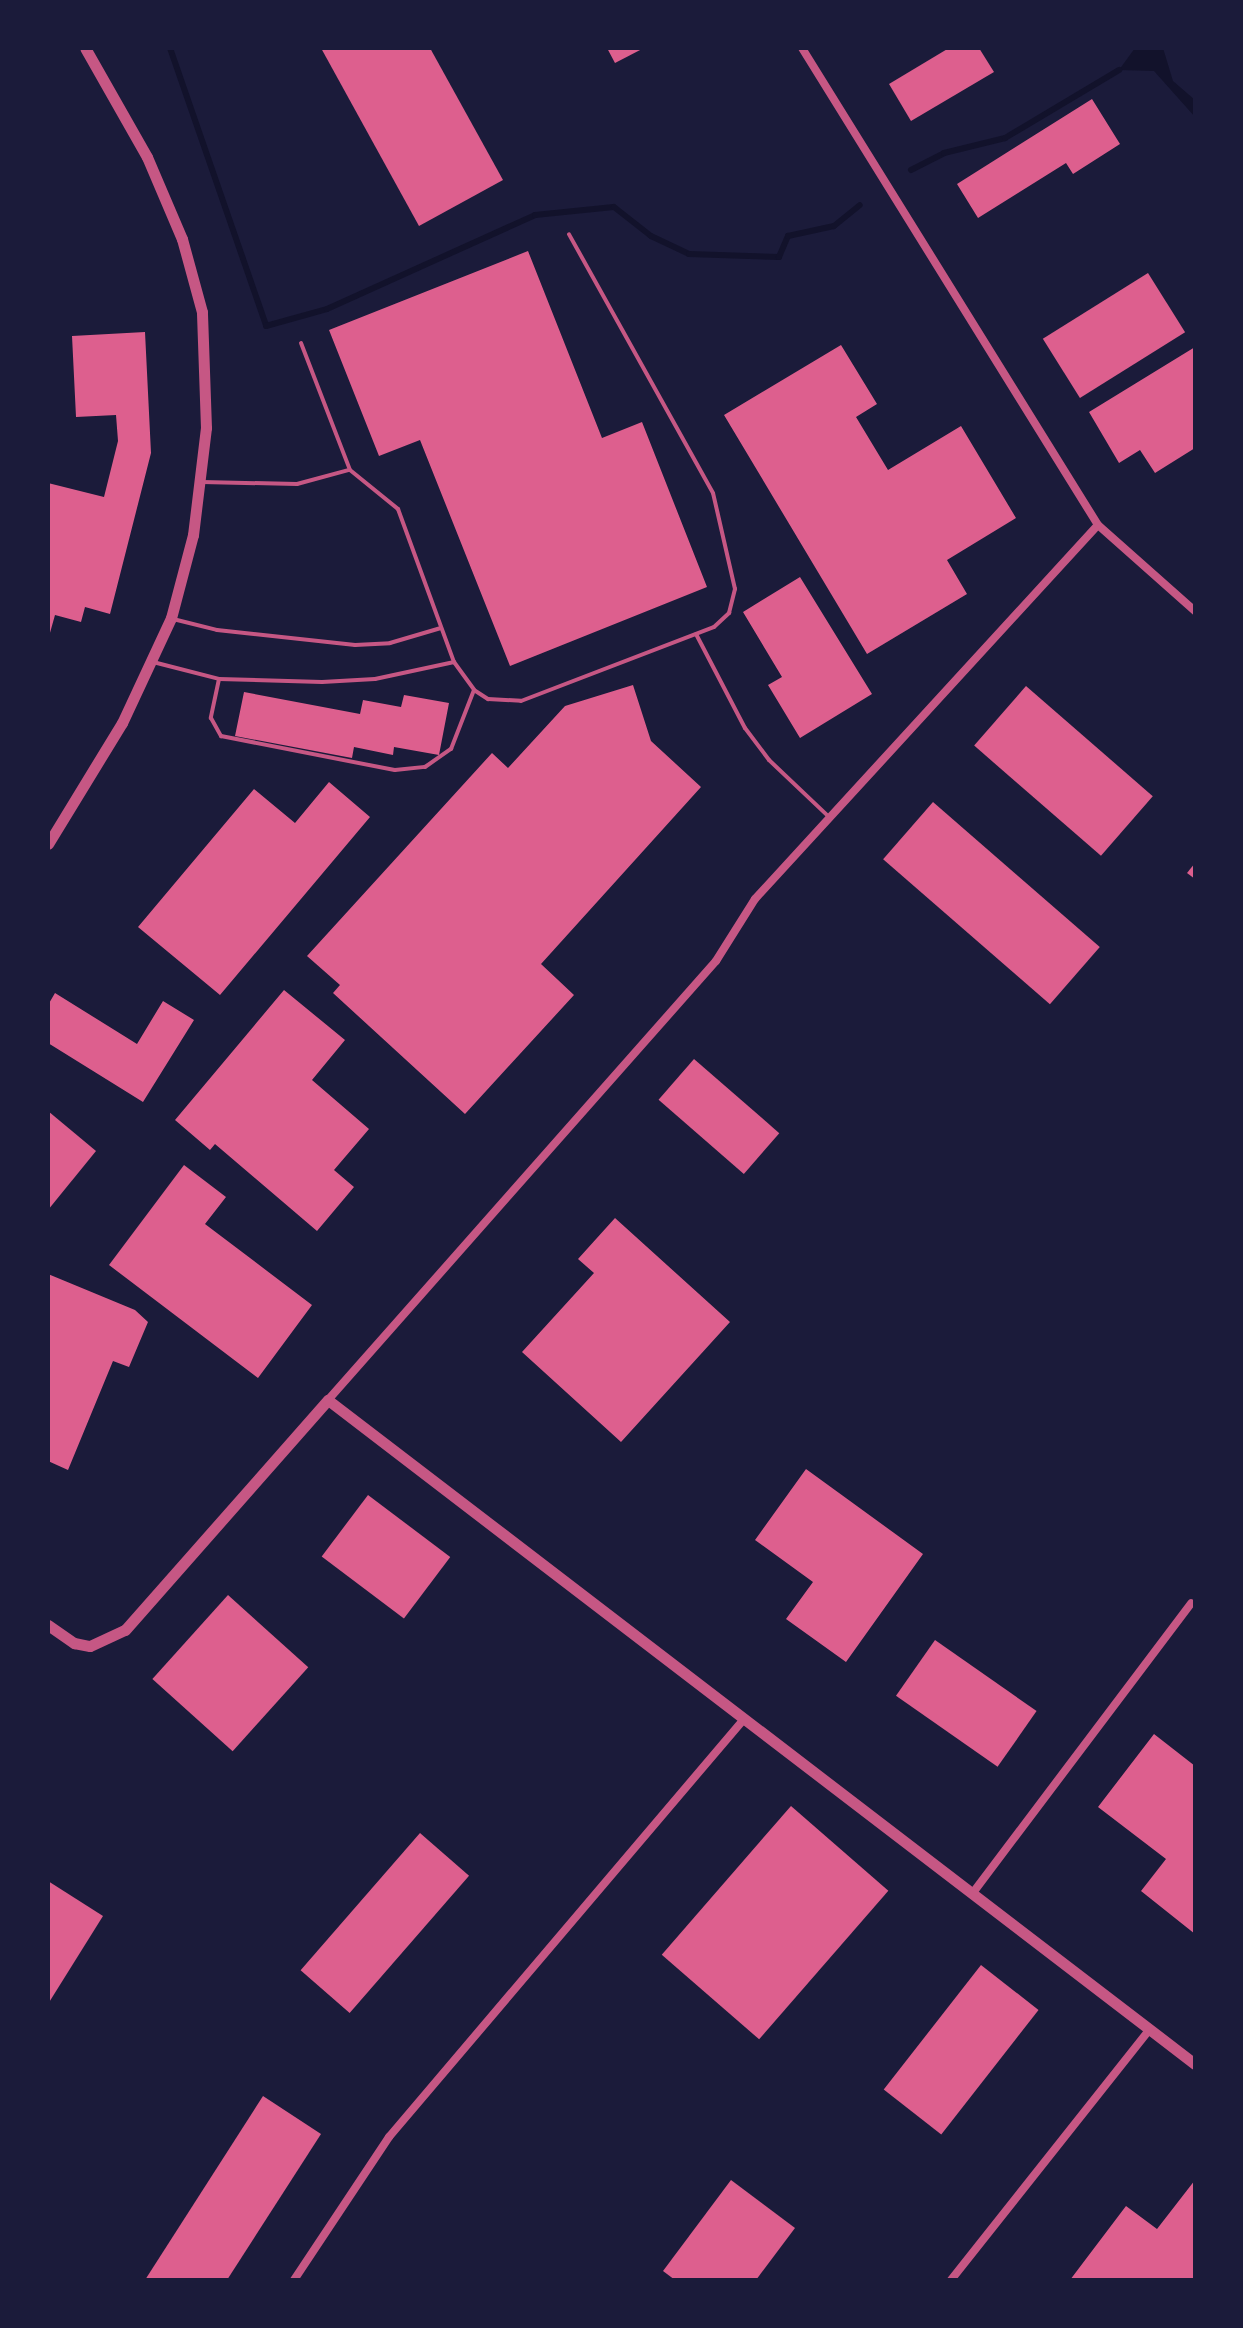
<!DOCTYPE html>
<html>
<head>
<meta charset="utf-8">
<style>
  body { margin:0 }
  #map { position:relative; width:1243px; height:2328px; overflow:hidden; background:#1b1b3a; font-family:"Nunito Sans",sans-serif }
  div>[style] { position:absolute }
  .water>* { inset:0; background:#12122b }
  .stream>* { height:6px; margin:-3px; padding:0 3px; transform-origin:3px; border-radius:3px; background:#12122b }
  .building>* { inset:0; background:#dd5f8e; transform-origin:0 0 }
  .service>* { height:4px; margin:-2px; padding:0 2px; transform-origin:2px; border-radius:2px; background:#c65784 }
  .minor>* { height:8px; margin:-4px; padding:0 4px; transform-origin:4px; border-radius:4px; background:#c65784 }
  .tertiary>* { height:11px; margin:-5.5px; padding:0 5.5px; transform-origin:5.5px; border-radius:5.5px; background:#c65784 }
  span { translate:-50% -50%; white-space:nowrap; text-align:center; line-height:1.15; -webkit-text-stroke:8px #1b1b3a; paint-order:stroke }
  .frame { position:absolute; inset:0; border:50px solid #1b1b3a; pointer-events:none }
</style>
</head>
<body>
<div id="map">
  <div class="water">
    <div style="clip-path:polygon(1135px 48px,1163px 48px,1173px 81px,1195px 100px,1195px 117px,1154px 71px,1119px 70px)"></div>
  </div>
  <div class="stream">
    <div style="left:170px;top:48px;width:294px;rotate:70.9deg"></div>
    <div style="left:266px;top:326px;width:63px;rotate:-15.6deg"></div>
    <div style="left:327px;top:309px;width:228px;rotate:-24.3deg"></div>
    <div style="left:535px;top:215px;width:79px;rotate:-5.8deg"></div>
    <div style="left:614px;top:207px;width:47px;rotate:38.1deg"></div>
    <div style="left:651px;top:236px;width:42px;rotate:25.3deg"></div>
    <div style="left:689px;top:254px;width:90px;rotate:1.9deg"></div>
    <div style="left:779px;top:257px;width:23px;rotate:-67deg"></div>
    <div style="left:788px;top:236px;width:47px;rotate:-12.3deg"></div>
    <div style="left:834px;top:226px;width:33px;rotate:-39deg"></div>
    <div style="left:911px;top:170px;width:37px;rotate:-27deg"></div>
    <div style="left:944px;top:153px;width:63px;rotate:-13.8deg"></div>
    <div style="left:1005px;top:138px;width:133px;rotate:-30.8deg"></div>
  </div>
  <div class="building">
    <div style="clip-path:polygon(321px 48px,430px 48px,503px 180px,419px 226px)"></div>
    <div style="clip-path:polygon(607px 48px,644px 48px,615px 63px)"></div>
    <div style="clip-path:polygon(949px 48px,979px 48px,994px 72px,911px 121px,889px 84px)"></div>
    <div style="clip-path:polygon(1092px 99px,1120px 144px,1073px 174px,1066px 163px,978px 218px,957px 184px)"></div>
    <div style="clip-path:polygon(528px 251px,602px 438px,642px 422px,707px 587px,510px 666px,420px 440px,379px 456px,329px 330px)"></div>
    <div style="left:1148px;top:273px;width:70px;height:124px;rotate:58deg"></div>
    <div style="clip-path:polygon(145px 332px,151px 453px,110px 614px,85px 607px,81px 622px,55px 615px,48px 640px,48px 483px,104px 497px,118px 441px,116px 415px,76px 417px,72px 336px)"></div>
    <div style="clip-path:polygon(841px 345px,877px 404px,856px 417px,888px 470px,961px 426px,1016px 518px,947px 560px,967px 594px,867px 654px,724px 415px)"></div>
    <div style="clip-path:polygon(1195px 347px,1195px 448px,1155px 473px,1140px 450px,1119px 463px,1089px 412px)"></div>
    <div style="clip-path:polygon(800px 577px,872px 694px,800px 738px,768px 685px,782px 677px,743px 612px)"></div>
    <div style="clip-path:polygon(633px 685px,651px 741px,701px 787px,541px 964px,574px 995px,465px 1114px,333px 993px,340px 985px,307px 956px,492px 753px,508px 768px,565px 706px)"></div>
    <div style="left:1026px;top:686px;width:168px;height:79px;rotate:41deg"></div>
    <div style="clip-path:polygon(244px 692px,360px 714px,363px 700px,401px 707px,404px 695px,449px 703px,439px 755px,394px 747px,393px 755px,354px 747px,352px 758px,235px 736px)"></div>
    <div style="clip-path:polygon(329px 782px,370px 817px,220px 995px,138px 927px,254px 789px,295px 823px)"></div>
    <div style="left:933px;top:802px;width:221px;height:76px;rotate:41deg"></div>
    <div style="clip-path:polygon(1195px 863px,1195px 879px,1187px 873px)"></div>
    <div style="clip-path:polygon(284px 990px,345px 1040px,312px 1080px,369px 1129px,334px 1170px,354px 1187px,317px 1231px,215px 1144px,210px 1150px,175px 1120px)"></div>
    <div style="clip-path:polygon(55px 993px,137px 1044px,163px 1001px,194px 1020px,143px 1102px,48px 1043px,48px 1005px)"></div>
    <div style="left:694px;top:1059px;width:113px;height:54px;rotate:41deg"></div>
    <div style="clip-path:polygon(48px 1111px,96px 1151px,48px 1210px)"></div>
    <div style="clip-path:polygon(184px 1165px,226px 1197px,205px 1224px,312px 1305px,258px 1378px,109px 1265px)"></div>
    <div style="clip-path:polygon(615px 1218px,730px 1322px,621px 1442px,522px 1352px,594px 1273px,578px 1259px)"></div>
    <div style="clip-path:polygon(48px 1274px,135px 1310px,148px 1322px,129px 1367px,113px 1361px,68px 1470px,48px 1461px)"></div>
    <div style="clip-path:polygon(806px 1469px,923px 1554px,846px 1662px,786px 1619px,813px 1582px,755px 1540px)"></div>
    <div style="left:368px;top:1495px;width:103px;height:77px;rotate:37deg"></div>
    <div style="left:228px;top:1595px;width:108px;height:113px;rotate:42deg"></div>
    <div style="left:935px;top:1640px;width:124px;height:68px;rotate:35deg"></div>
    <div style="clip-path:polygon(1154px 1734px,1195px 1766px,1195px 1934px,1141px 1891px,1166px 1859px,1098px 1807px)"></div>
    <div style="left:791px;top:1806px;width:129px;height:197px;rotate:41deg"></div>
    <div style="left:420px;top:1833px;width:65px;height:182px;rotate:41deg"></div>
    <div style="clip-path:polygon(48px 1881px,103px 1916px,48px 2004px)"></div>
    <div style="left:981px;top:1965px;width:73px;height:158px;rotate:38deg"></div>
    <div style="clip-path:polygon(263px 2096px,321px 2134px,227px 2280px,145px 2280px)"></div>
    <div style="clip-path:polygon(731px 2180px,795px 2228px,756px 2280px,675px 2280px,663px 2271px)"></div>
    <div style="clip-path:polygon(1195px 2180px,1195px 2280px,1070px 2280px,1126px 2206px,1157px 2229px)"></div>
  </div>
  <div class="service">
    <div style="left:301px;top:343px;width:136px;rotate:68.9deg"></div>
    <div style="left:350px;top:470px;width:62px;rotate:39.1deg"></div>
    <div style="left:398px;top:509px;width:163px;rotate:69.9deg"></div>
    <div style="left:454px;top:662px;width:34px;rotate:54deg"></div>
    <div style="left:474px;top:690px;width:17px;rotate:33deg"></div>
    <div style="left:488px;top:699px;width:33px;rotate:3deg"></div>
    <div style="left:521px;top:701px;width:207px;rotate:-21deg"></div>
    <div style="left:714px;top:627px;width:21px;rotate:-43deg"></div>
    <div style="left:729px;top:613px;width:25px;rotate:-76deg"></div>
    <div style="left:735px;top:589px;width:98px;rotate:-102.9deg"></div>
    <div style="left:713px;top:493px;width:296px;rotate:-119.1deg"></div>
    <div style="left:202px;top:482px;width:95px;rotate:1.2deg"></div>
    <div style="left:297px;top:484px;width:54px;rotate:-15.1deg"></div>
    <div style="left:173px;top:619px;width:45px;rotate:14deg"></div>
    <div style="left:217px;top:630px;width:139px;rotate:6.2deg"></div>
    <div style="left:355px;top:645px;width:35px;rotate:-3deg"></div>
    <div style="left:390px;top:643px;width:53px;rotate:-16.4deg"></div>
    <div style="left:696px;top:634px;width:106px;rotate:62.5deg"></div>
    <div style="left:745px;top:728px;width:40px;rotate:53deg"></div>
    <div style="left:769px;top:760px;width:83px;rotate:43.5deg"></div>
    <div style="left:153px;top:662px;width:68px;rotate:14.4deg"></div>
    <div style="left:219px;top:679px;width:103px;rotate:1.7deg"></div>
    <div style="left:322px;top:682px;width:53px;rotate:-3.2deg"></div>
    <div style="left:375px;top:679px;width:81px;rotate:-12.1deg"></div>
    <div style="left:219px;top:679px;width:40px;rotate:102deg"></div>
    <div style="left:211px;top:718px;width:21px;rotate:61deg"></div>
    <div style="left:221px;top:736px;width:177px;rotate:11.1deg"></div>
    <div style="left:395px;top:770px;width:30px;rotate:-6deg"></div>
    <div style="left:425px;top:767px;width:32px;rotate:-35deg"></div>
    <div style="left:451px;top:749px;width:63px;rotate:-68.7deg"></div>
  </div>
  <div class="minor">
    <div style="left:802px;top:48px;width:561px;rotate:58.18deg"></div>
    <div style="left:1098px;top:525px;width:130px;rotate:41.6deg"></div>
    <div style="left:328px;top:1400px;width:586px;rotate:-48.53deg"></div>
    <div style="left:716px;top:961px;width:73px;rotate:-57.8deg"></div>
    <div style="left:755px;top:899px;width:507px;rotate:-47.48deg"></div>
    <div style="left:972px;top:1894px;width:364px;rotate:-53deg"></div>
    <div style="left:294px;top:2280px;width:172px;rotate:-56.4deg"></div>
    <div style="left:389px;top:2137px;width:548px;rotate:-49.66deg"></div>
    <div style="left:951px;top:2280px;width:319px;rotate:-51.6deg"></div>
  </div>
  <div class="tertiary">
    <div style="left:48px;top:844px;width:142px;rotate:-58.6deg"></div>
    <div style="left:122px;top:723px;width:116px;rotate:-65deg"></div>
    <div style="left:171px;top:618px;width:86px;rotate:-75.2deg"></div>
    <div style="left:193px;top:535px;width:108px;rotate:-83.1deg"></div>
    <div style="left:206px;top:428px;width:116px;rotate:-92deg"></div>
    <div style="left:202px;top:312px;width:76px;rotate:-105.3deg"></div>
    <div style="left:182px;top:239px;width:89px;rotate:-113.1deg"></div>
    <div style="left:147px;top:157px;width:125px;rotate:-119.6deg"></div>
    <div style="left:48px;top:1625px;width:32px;rotate:35deg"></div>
    <div style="left:74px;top:1643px;width:16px;rotate:11deg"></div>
    <div style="left:90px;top:1646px;width:38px;rotate:-25deg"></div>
    <div style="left:125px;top:1630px;width:307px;rotate:-48.6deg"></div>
    <div style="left:328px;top:1400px;width:1092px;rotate:37.45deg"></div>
  </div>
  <div class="frame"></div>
</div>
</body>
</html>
